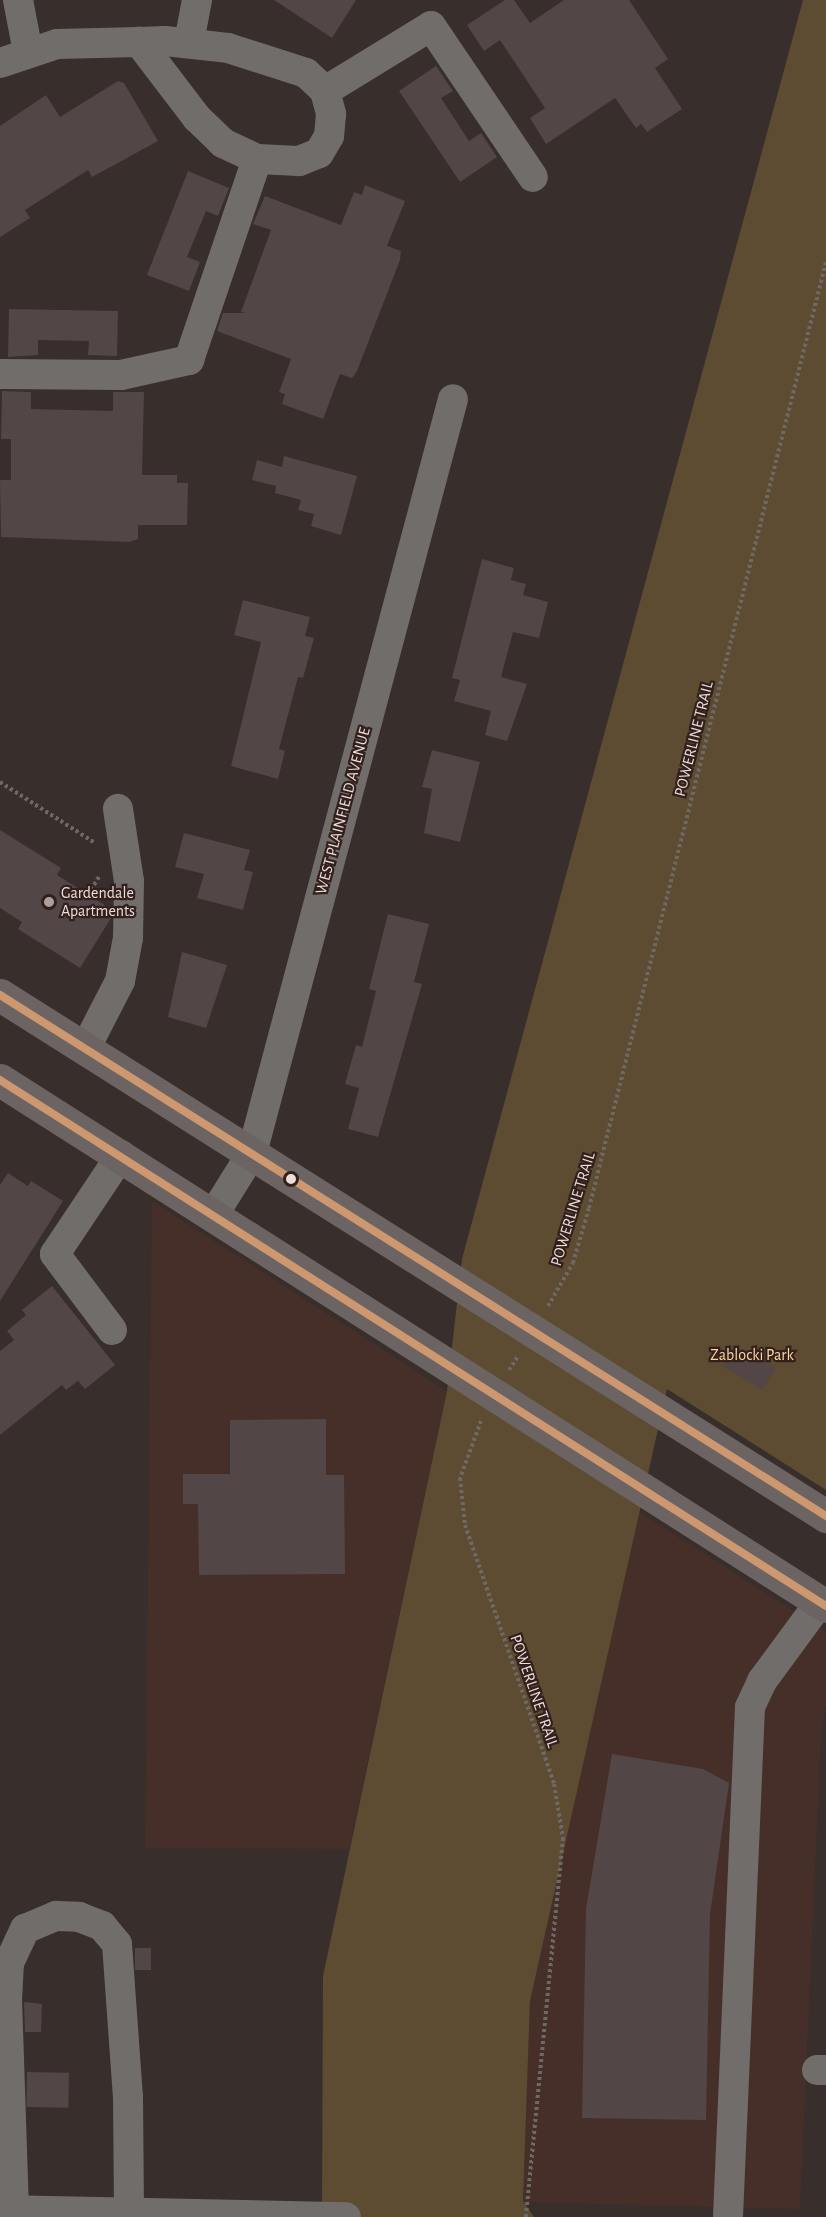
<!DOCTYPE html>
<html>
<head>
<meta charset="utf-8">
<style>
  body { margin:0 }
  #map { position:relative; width:826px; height:2217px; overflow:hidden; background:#382e2c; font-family:"Alegreya Sans",sans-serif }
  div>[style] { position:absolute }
  .built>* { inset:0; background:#472f29 }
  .green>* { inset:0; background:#5d4b32 }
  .building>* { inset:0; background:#524646; transform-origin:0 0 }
  .path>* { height:4px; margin-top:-2px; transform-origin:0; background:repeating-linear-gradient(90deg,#6e6867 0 3px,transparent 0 6px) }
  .minor>* { height:30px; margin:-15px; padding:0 15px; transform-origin:15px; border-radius:15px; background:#716d6b }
  .major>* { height:33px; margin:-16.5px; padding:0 16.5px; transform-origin:16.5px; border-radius:16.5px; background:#6b6462 }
  .bus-1>* { height:8px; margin:-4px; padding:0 4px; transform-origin:4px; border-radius:4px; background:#cd976f }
  .dots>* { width:16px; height:16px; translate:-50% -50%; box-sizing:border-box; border:3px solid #33201c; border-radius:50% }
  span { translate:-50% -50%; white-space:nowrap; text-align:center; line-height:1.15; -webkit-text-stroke:4.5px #33201c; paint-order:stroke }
  .street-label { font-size:16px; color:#ebdedb }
  .poi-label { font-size:16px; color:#ebdedb }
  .left { translate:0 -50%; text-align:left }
  .park-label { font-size:16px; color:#fcd7a2 }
</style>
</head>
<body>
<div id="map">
  <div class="built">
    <div style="clip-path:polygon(152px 1201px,447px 1391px,349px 1849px,145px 1848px)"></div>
    <div style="clip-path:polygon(638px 1511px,826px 1632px,826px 1703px,821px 1733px,800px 2209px,523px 2202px,530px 2001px)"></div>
  </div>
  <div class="green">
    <div style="clip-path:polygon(803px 0,826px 0,826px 1490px,667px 1389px,530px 2001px,523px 2201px,534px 2217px,322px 2217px,323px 1976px,447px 1391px,462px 1259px)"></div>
  </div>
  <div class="building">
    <div style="clip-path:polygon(274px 0,356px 0,332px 38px)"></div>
    <div style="clip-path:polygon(505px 0,514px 0,530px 23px,564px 0,629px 0,668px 59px,655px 68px,682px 109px,647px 132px,641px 124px,636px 128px,615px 98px,546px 144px,530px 118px,545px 108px,500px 40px,484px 51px,467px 25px)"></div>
    <div style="clip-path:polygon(436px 66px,453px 91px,441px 98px,469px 141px,481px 133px,497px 157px,460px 182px,399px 91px)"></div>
    <div style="clip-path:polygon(118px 81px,124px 83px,158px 141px,92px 177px,88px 170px,25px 210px,30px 218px,0 237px,0 126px,46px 95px,60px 117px)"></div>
    <div style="clip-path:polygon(188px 171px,229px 188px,218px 216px,206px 211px,187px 257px,200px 262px,189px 291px,147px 275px)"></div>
    <div style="clip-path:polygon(365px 185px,405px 201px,387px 246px,401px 251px,400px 260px,357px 371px,352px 378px,340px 374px,323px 419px,282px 404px,285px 394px,279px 392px,291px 359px,217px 331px,223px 313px,246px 313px,241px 312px,271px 230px,253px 224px,265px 196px,341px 225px,354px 192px,362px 195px)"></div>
    <div style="clip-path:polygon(9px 309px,118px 311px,117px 356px,88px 355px,89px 341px,38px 340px,38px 355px,8px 357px)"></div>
    <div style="clip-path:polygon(2px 391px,31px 392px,31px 409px,113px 411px,113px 392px,144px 392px,142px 475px,177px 475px,177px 483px,188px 483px,187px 525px,138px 525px,138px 539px,129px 542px,1px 537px,0 480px,11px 480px,11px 439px,1px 439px)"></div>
    <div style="clip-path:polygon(284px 456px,357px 476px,341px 535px,311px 526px,314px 514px,298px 510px,301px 500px,275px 493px,276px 486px,252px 480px,257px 460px,282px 467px)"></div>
    <div style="clip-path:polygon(482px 559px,514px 568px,511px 580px,526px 584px,523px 595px,548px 602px,539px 638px,513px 632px,501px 677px,527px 684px,507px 741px,485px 735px,491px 711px,454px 701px,460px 680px,452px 678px)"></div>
    <div style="clip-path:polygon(243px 600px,310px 617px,305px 636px,314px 638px,303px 678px,298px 677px,279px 749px,285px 751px,278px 779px,231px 766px,261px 642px,234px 635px)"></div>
    <div style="clip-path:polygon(432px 750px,480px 762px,460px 842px,424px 833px,432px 789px,422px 787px)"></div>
    <div style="clip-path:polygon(0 830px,61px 868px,57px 875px,111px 909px,111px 918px,80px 968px,18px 929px,22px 922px,0 908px)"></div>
    <div style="clip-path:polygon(184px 833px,250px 850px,244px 870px,253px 872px,243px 910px,197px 898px,204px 874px,175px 867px)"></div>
    <div style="clip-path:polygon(388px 914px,429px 924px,414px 982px,422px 984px,378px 1137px,348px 1129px,359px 1088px,345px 1084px,356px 1045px,362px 1047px,376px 991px,369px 989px)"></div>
    <div style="clip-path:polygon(182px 952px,227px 965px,206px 1028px,168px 1017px)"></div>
    <div style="clip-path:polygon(8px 1173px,28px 1186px,31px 1181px,63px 1201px,0 1301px,0 1185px)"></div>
    <div style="clip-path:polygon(52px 1286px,115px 1365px,85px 1389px,78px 1381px,66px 1390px,62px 1385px,0 1435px,0 1351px,14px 1340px,7px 1331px,26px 1315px,22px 1310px)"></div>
    <div style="left:735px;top:1344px;width:47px;height:25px;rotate:31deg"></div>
    <div style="clip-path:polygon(326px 1419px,326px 1475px,344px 1475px,345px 1574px,199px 1575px,198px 1504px,183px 1504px,183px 1474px,230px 1474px,230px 1420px)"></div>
    <div style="clip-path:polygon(612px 1754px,703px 1769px,729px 1783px,710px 1914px,706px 2120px,582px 2118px,586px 1909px)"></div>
    <div style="left:135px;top:1948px;width:16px;height:22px"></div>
    <div style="clip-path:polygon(24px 2002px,42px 2004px,41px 2032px,25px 2032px)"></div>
    <div style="left:27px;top:2072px;width:42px;height:35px;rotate:1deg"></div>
  </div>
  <div class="path">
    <div style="left:0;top:782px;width:113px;rotate:32.7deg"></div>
    <div style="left:88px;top:895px;width:23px;rotate:-59deg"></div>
    <div style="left:548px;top:1306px;width:50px;rotate:-59.8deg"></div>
    <div style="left:573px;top:1263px;width:57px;rotate:-73.8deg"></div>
    <div style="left:589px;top:1208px;width:975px;rotate:-75.94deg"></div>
    <div style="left:509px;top:1370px;width:17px;rotate:-57deg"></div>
    <div style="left:481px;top:1421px;width:61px;rotate:110.2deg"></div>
    <div style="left:460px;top:1478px;width:47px;rotate:83.9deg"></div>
    <div style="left:465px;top:1525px;width:274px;rotate:71deg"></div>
    <div style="left:554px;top:1784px;width:55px;rotate:80.5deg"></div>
    <div style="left:563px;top:1838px;width:381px;rotate:95.6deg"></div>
  </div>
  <div class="minor">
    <div style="left:18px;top:0;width:53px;rotate:79.1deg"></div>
    <div style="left:189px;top:42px;width:43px;rotate:-79.2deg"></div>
    <div style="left:0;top:63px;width:60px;rotate:-18.4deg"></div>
    <div style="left:57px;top:44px;width:82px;rotate:-1.4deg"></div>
    <div style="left:139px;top:42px;width:26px;rotate:-2deg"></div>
    <div style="left:165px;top:41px;width:63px;rotate:6.3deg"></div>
    <div style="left:228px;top:48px;width:82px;rotate:17.8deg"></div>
    <div style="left:306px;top:73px;width:26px;rotate:43deg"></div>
    <div style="left:325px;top:91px;width:24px;rotate:75deg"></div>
    <div style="left:331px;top:114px;width:22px;rotate:95deg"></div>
    <div style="left:329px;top:136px;width:20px;rotate:120deg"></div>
    <div style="left:319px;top:153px;width:22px;rotate:158deg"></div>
    <div style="left:299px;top:161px;width:42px;rotate:-177.3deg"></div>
    <div style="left:257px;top:159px;width:38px;rotate:-155deg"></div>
    <div style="left:223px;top:143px;width:36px;rotate:-136deg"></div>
    <div style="left:197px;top:118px;width:96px;rotate:-127.3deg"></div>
    <div style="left:325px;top:91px;width:124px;rotate:-31.5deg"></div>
    <div style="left:431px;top:26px;width:182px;rotate:56deg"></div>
    <div style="left:0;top:374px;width:121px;rotate:0.5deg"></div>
    <div style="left:121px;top:375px;width:70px;rotate:-12.4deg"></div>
    <div style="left:189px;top:360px;width:212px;rotate:-71.3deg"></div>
    <div style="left:86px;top:1047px;width:74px;rotate:-62.7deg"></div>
    <div style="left:120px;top:981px;width:44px;rotate:-79.5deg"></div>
    <div style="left:128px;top:938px;width:57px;rotate:-89deg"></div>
    <div style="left:129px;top:881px;width:73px;rotate:-98.7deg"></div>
    <div style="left:214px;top:1214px;width:72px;rotate:-58.1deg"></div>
    <div style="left:252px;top:1153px;width:780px;rotate:-75.07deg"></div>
    <div style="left:112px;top:1330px;width:95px;rotate:-126.9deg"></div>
    <div style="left:55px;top:1254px;width:119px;rotate:-56.3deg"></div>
    <div style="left:817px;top:2070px;width:9px"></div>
    <div style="left:0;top:2210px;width:346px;rotate:1.2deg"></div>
    <div style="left:14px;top:2210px;width:210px;rotate:-91.9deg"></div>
    <div style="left:7px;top:2000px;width:37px;rotate:-87deg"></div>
    <div style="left:9px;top:1963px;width:38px;rotate:-65deg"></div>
    <div style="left:25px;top:1929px;width:34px;rotate:-23deg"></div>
    <div style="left:56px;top:1916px;width:23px;rotate:2deg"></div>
    <div style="left:79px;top:1917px;width:25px;rotate:21deg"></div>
    <div style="left:102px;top:1926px;width:23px;rotate:50deg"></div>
    <div style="left:117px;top:1944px;width:152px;rotate:85.9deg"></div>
    <div style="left:128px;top:2096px;width:117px;rotate:89.5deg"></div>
    <div style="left:728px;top:2217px;width:510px;rotate:-87.53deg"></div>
    <div style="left:750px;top:1707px;width:29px;rotate:-65deg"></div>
    <div style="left:762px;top:1681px;width:98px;rotate:-53.7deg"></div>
  </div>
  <div class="major">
    <div style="left:0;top:995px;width:977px;rotate:32.24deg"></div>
    <div style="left:0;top:1080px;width:979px;rotate:32.49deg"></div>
  </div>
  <div class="bus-1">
    <div style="left:0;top:995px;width:977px;rotate:32.24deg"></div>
    <div style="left:0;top:1080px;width:979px;rotate:32.49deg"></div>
  </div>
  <div class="dots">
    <div style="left:49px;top:902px;background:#aca09e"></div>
    <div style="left:291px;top:1179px;background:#ebdedb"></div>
  </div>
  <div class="street-label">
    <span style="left:694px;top:739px;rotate:-76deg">POWERLINE TRAIL</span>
    <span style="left:343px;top:811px;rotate:-75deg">WEST PLAINFIELD AVENUE</span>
    <span style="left:573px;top:1209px;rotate:-73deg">POWERLINE TRAIL</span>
    <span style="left:534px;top:1691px;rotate:71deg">POWERLINE TRAIL</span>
  </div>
  <div class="poi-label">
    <span class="left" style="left:61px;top:902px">Gardendale<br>Apartments</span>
  </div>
  <div class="park-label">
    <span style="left:752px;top:1355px">Zablocki Park</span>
  </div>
</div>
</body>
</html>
